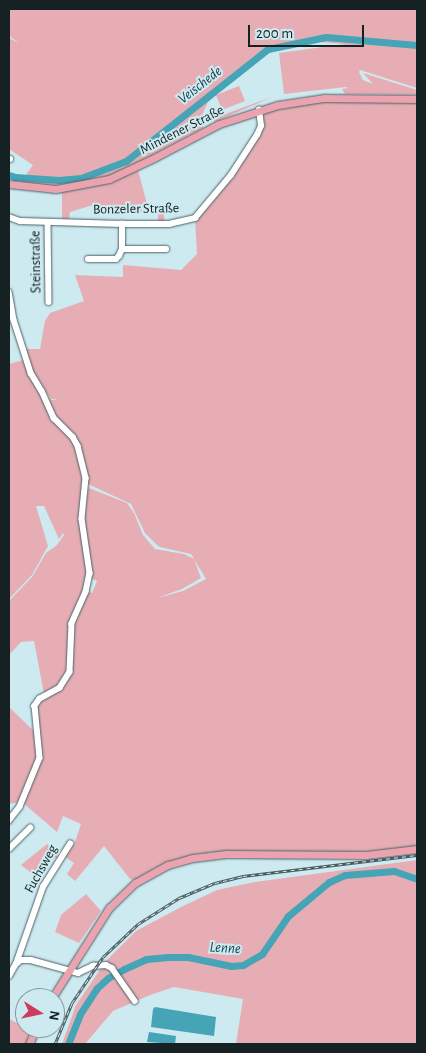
<!DOCTYPE html>
<html>
<head>
<meta charset="utf-8">
<style>
  body { margin:0 }
  #map { position:relative; width:426px; height:1053px; overflow:hidden; background:#cdeaf0; font-family:"Alegreya Sans",sans-serif }
  div>[style] { position:absolute }
  .green>* { inset:0; background:#e6aeb4 }
  .water>* { inset:0; background:#45a4b5 }
  .river>* { height:7px; margin:-3.5px; padding:0 3.5px; transform-origin:3.5px; border-radius:3.5px; background:#45a4b5 }
  .roads { filter:drop-shadow(0 0 1px #496267) drop-shadow(0 0 1px #496267) }
  .minor>* { height:5.5px; margin:-2.75px; padding:0 2.75px; transform-origin:2.75px; border-radius:2.75px; background:#fff }
  .major>* { height:7px; margin:-3.5px; padding:0 3.5px; transform-origin:3.5px; border-radius:3.5px; background:#eaa3af }
  .rail>* { height:3px; margin-top:-1.5px; transform-origin:0; background:repeating-linear-gradient(90deg,#cdeaf0 0 4px,#4a5a5d 0 8px); box-sizing:border-box; border-block:1px solid #4a5a5d }
  span { translate:-50% -50%; white-space:nowrap; text-align:center; line-height:1.15; -webkit-text-stroke:4px #cdeaf0; paint-order:stroke }
  .street-label { font-size:14px; color:#162123 }
  .water-label { font-size:15px; color:#133f47; font-style:italic }
  .frame { position:absolute; inset:0; border:10px solid #162123; pointer-events:none }
  .north { position:absolute; left:15px; top:988px; width:50px; height:50px; box-sizing:border-box; background:#cdeaf0; border:1px solid #849a9e; border-radius:50%; rotate:100deg; font-size:14px; font-weight:700; line-height:20px; text-align:center; color:#162123 }
  .north::after { content:''; display:block; margin:auto; width:18px; height:22px; background:#cb3c5d; clip-path:polygon(50% 0,100% 100%,50% 72%,0 100%) }
  .scale { position:absolute; left:248px; top:25px; width:116px; height:22px; box-sizing:border-box; border:2px solid #162123; border-top:0; padding-left:6px; font-size:15px; line-height:18px; white-space:nowrap; color:#162123; -webkit-text-stroke:4px #cdeaf0; paint-order:stroke }
</style>
</head>
<body>
<div id="map">
  <div class="green">
    <div style="clip-path:polygon(9px 9px,417px 9px,417px 88px,360px 70px,359px 72px,363px 80px,373px 84px,363px 73px,417px 90px,417px 95px,345px 94px,342px 89px,348px 88px,346px 87px,284px 94px,279px 53px,345px 44px,318px 42px,297px 45px,268px 53px,234px 79px,216px 95px,239px 86px,245px 101px,222px 110px,216px 95px,208px 102px,200px 120px,192px 127px,194px 130px,200px 125px,205px 116px,218px 111px,220px 116px,272px 97px,215px 122px,213px 118px,203px 124px,203px 128px,121px 172px,91px 182px,59px 187px,20px 183px,33px 165px,9px 149px,9px 38px,19px 43px,9px 36px)"></div>
    <div style="clip-path:polygon(evenodd,325px 101px,417px 101px,417px 846px,401px 851px,357px 853px,226px 851px,196px 854px,155px 868px,135px 880px,130px 879px,104px 846px,75px 881px,67px 874px,74px 863px,65px 857px,74px 845px,81px 824px,63px 816px,57px 832px,23px 803px,41px 758px,37px 704px,61px 689px,71px 673px,73px 663px,70px 662px,67px 677px,58px 689px,44px 694px,34px 641px,21px 642px,9px 655px,9px 601px,32px 577px,46px 553px,57px 545px,64px 535px,63px 533px,59px 539px,44px 506px,36px 506px,48px 546px,32px 575px,9px 599px,9px 364px,27px 359px,24px 349px,40px 349px,45px 321px,50px 313px,84px 301px,75px 275px,123px 277px,123px 265px,181px 270px,197px 254px,195px 220px,234px 177px,263px 128px,263px 115px,266px 112px,325px 101px,38px 382px,51px 399px,58px 399px,52px 400px,46px 397px,54px 416px,78px 442px,88px 484px,131px 504px,145px 533px,156px 544px,160px 547px,191px 554px,206px 579px,183px 591px,157px 598px,182px 589px,201px 578px,194px 559px,184px 554px,155px 549px,143px 535px,134px 513px,127px 503px,89px 488px,87px 491px,84px 524px,91px 578px,97px 581px,92px 593px,88px 591px,80px 607px,73px 624px,70px 638px,71px 624px,88px 580px,88px 562px,81px 523px,84px 479px,74px 442px,49px 413px,37px 385px,38px 382px)"></div>
    <div style="clip-path:polygon(138px 170px,147px 204px,162px 205px,165px 222px,158px 221px,158px 212px,93px 210px,93px 205px,70px 212px,69px 219px,62px 219px,62px 192px,107px 183px)"></div>
    <div style="clip-path:polygon(9px 707px,36px 733px,39px 757px,20px 802px,9px 804px)"></div>
    <div style="clip-path:polygon(47px 844px,61px 854px,57px 859px,54px 857px,34px 875px,21px 865px)"></div>
    <div style="clip-path:polygon(417px 860px,417px 1044px,236px 1044px,243px 999px,174px 987px,150px 995px,113px 1011px,85px 1044px,62px 1044px,76px 1005px,106px 961px,136px 931px,181px 907px,217px 890px,255px 882px)"></div>
    <div style="clip-path:polygon(86px 894px,101px 911px,79px 943px,55px 932px,61px 915px)"></div>
    <div style="clip-path:polygon(9px 1019px,31px 1030px,26px 1044px,9px 1044px)"></div>
  </div>
  <div class="water">
    <div style="clip-path:polygon(155px 1007px,216px 1017px,214px 1036px,151px 1027px,153px 1009px)"></div>
    <div style="clip-path:polygon(149px 1032px,176px 1036px,175px 1044px,147px 1042px)"></div>
  </div>
  <div class="river">
    <div style="left:9px;top:175px;width:6px;rotate:18deg"></div>
    <div style="left:15px;top:177px;width:44px;rotate:3.9deg"></div>
    <div style="left:59px;top:180px;width:22px;rotate:-5deg"></div>
    <div style="left:81px;top:178px;width:48px;rotate:-20.7deg"></div>
    <div style="left:126px;top:161px;width:181px;rotate:-38.3deg"></div>
    <div style="left:268px;top:49px;width:59px;rotate:-11.7deg"></div>
    <div style="left:326px;top:37px;width:91px;rotate:5deg"></div>
    <div style="left:68px;top:1044px;width:32px;rotate:-68deg"></div>
    <div style="left:80px;top:1014px;width:31px;rotate:-57deg"></div>
    <div style="left:97px;top:988px;width:15px;rotate:-42deg"></div>
    <div style="left:108px;top:978px;width:18px;rotate:-29deg"></div>
    <div style="left:124px;top:969px;width:24px;rotate:-24deg"></div>
    <div style="left:146px;top:959px;width:22px;rotate:-5deg"></div>
    <div style="left:168px;top:957px;width:20px"></div>
    <div style="left:188px;top:957px;width:44px;rotate:11.8deg"></div>
    <div style="left:231px;top:966px;width:12px;rotate:-5deg"></div>
    <div style="left:243px;top:965px;width:22px;rotate:-30deg"></div>
    <div style="left:262px;top:954px;width:46px;rotate:-55.6deg"></div>
    <div style="left:288px;top:916px;width:53px;rotate:-39.7deg"></div>
    <div style="left:329px;top:882px;width:17px;rotate:-24deg"></div>
    <div style="left:345px;top:875px;width:49px;rotate:-4.7deg"></div>
    <div style="left:394px;top:871px;width:24px;rotate:19deg"></div>
  </div>
  <div class="roads">
    <div class="minor">
      <div style="left:9px;top:159px;width:1px"></div>
      <div style="left:9px;top:217px;width:12px;rotate:20deg"></div>
      <div style="left:20px;top:221px;width:102px;rotate:1.7deg"></div>
      <div style="left:122px;top:224px;width:47px"></div>
      <div style="left:169px;top:224px;width:27px;rotate:-13deg"></div>
      <div style="left:195px;top:218px;width:56px;rotate:-50.1deg"></div>
      <div style="left:231px;top:175px;width:48px;rotate:-57deg"></div>
      <div style="left:257px;top:135px;width:10px;rotate:-66deg"></div>
      <div style="left:261px;top:126px;width:16px;rotate:-97deg"></div>
      <div style="left:48px;top:222px;width:80px;rotate:89.3deg"></div>
      <div style="left:122px;top:249px;width:44px"></div>
      <div style="left:88px;top:259px;width:28px"></div>
      <div style="left:116px;top:259px;width:4px;rotate:-45deg"></div>
      <div style="left:119px;top:256px;width:8px;rotate:-67deg"></div>
      <div style="left:122px;top:249px;width:25px;rotate:-90deg"></div>
      <div style="left:9px;top:292px;width:28px;rotate:80deg"></div>
      <div style="left:14px;top:320px;width:56px;rotate:72.2deg"></div>
      <div style="left:31px;top:373px;width:21px;rotate:59deg"></div>
      <div style="left:42px;top:391px;width:30px;rotate:66deg"></div>
      <div style="left:54px;top:418px;width:27px;rotate:45deg"></div>
      <div style="left:73px;top:437px;width:10px;rotate:61deg"></div>
      <div style="left:78px;top:446px;width:33px;rotate:76deg"></div>
      <div style="left:86px;top:478px;width:41px;rotate:95.6deg"></div>
      <div style="left:82px;top:519px;width:55px;rotate:81.6deg"></div>
      <div style="left:90px;top:573px;width:19px;rotate:102deg"></div>
      <div style="left:86px;top:592px;width:35px;rotate:114deg"></div>
      <div style="left:72px;top:624px;width:48px;rotate:92.4deg"></div>
      <div style="left:70px;top:672px;width:19px;rotate:122deg"></div>
      <div style="left:60px;top:688px;width:23px;rotate:151deg"></div>
      <div style="left:40px;top:699px;width:9px;rotate:126deg"></div>
      <div style="left:35px;top:706px;width:52px;rotate:84.5deg"></div>
      <div style="left:40px;top:758px;width:53px;rotate:112.2deg"></div>
      <div style="left:20px;top:807px;width:18px;rotate:128deg"></div>
      <div style="left:9px;top:849px;width:30px;rotate:-45deg"></div>
      <div style="left:16px;top:964px;width:82px;rotate:-70.7deg"></div>
      <div style="left:43px;top:887px;width:51px;rotate:-57.9deg"></div>
      <div style="left:9px;top:976px;width:14px;rotate:-60deg"></div>
      <div style="left:16px;top:964px;width:6px;rotate:-39deg"></div>
      <div style="left:21px;top:960px;width:10px"></div>
      <div style="left:31px;top:960px;width:49px;rotate:15.5deg"></div>
      <div style="left:78px;top:973px;width:17px;rotate:-25deg"></div>
      <div style="left:93px;top:966px;width:13px;rotate:-4deg"></div>
      <div style="left:106px;top:965px;width:7px;rotate:27deg"></div>
      <div style="left:112px;top:968px;width:40px;rotate:55.1deg"></div>
    </div>
    <div class="major">
      <div style="left:9px;top:184px;width:47px;rotate:6.1deg"></div>
      <div style="left:56px;top:189px;width:54px;rotate:-10.7deg"></div>
      <div style="left:109px;top:179px;width:50px;rotate:-25deg"></div>
      <div style="left:154px;top:158px;width:73px;rotate:-27.6deg"></div>
      <div style="left:219px;top:124px;width:62px;rotate:-17.9deg"></div>
      <div style="left:278px;top:105px;width:47px;rotate:-8.7deg"></div>
      <div style="left:324px;top:98px;width:93px;rotate:0.6deg"></div>
      <div style="left:52px;top:998px;width:107px;rotate:-57.7deg"></div>
      <div style="left:109px;top:908px;width:36px;rotate:-44deg"></div>
      <div style="left:135px;top:883px;width:38px;rotate:-29deg"></div>
      <div style="left:168px;top:865px;width:26px;rotate:-16deg"></div>
      <div style="left:193px;top:858px;width:35px;rotate:-7deg"></div>
      <div style="left:228px;top:854px;width:138px;rotate:0.4deg"></div>
      <div style="left:366px;top:855px;width:51px;rotate:-6.7deg"></div>
      <div style="left:29px;top:1044px;width:17px;rotate:-66deg"></div>
    </div>
  </div>
  <div class="rail">
    <div style="left:55px;top:1044px;width:44px;rotate:-67.5deg"></div>
    <div style="left:72px;top:1003px;width:55px;rotate:-56deg"></div>
    <div style="left:103px;top:957px;width:48px;rotate:-43.3deg"></div>
    <div style="left:138px;top:924px;width:49px;rotate:-32.4deg"></div>
    <div style="left:179px;top:898px;width:39px;rotate:-23deg"></div>
    <div style="left:215px;top:883px;width:29px;rotate:-14deg"></div>
    <div style="left:243px;top:876px;width:175px;rotate:-6.9deg"></div>
  </div>
  <div class="street-label">
    <span style="left:182px;top:130px;rotate:-27deg">Mindener Straße</span>
    <span style="left:136px;top:209px;rotate:-1deg">Bonzeler Straße</span>
    <span style="left:36px;top:262px;rotate:-91deg">Steinstraße</span>
    <span style="left:41px;top:869px;rotate:-61deg">Fuchsweg</span>
  </div>
  <div class="water-label">
    <span style="left:200px;top:85px;rotate:-38deg">Veischede</span>
    <span style="left:225px;top:948px;rotate:3deg">Lenne</span>
  </div>
  <div class="frame"></div>
  <div class="north">N</div>
  <div class="scale">200 m</div>
</div>
</body>
</html>
